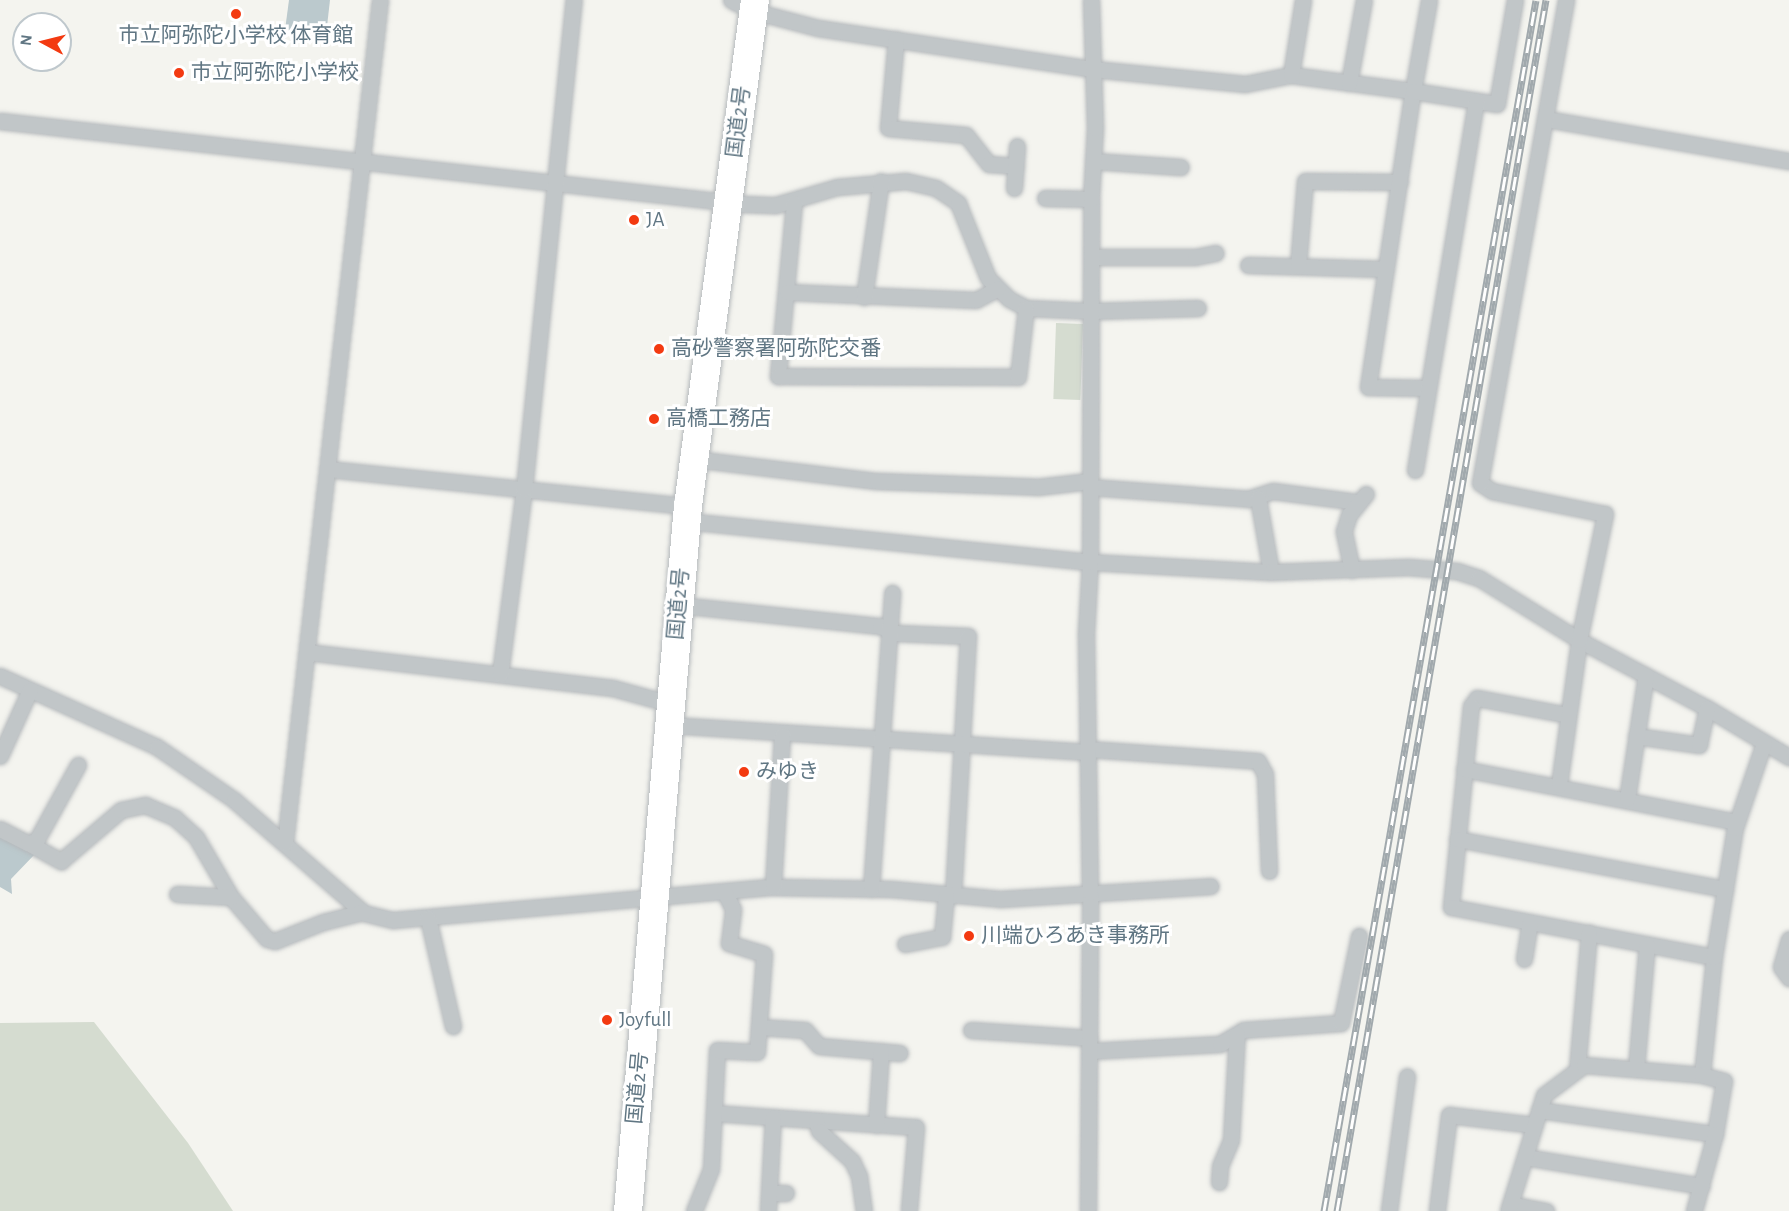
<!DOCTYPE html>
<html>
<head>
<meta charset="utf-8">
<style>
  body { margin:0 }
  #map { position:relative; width:1789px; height:1211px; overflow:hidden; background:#f4f4ef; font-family:"Alegreya Sans","Noto Sans JP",sans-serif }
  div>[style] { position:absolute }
  .green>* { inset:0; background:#d5dcd0; transform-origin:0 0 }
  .water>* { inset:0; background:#bbc9cd }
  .roads { filter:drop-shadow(0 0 2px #b5b9bc) drop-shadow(0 0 2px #b5b9bc) }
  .street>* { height:15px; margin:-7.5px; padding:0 7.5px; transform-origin:7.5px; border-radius:7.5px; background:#c1c6c8 }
  .highway>* { height:28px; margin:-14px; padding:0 14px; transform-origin:14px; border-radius:14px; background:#fff }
  .rail>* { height:7px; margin-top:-3.5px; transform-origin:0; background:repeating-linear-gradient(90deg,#fff 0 14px,#a1a9ad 0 28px); box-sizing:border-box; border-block:2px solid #a1a9ad }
  .dots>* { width:16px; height:16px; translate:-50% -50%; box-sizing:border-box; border:3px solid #fff; border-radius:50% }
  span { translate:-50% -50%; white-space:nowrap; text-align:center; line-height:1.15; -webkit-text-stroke:6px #fff; paint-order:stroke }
  .poi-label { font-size:21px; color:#607683 }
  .left { translate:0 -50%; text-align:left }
  .street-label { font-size:21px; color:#607683 }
  .north { position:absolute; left:12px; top:12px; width:60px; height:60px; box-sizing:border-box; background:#fff; border:2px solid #bfc8cd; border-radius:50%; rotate:277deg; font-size:16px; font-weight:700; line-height:24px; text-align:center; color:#607683 }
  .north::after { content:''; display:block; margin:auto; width:21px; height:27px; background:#f33a11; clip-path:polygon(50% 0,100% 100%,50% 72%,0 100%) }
</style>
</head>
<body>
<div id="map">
  <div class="green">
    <div style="left:1056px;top:323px;width:27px;height:76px;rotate:2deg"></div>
    <div style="clip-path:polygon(94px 1022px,188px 1143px,233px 1211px,0 1211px,0 1023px)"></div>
  </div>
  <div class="water">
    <div style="clip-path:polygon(289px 0,330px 0,326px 35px,285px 30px)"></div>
    <div style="clip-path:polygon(0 835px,35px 854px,11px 879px,12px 894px,0 887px)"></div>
  </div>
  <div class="roads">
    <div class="street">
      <div style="left:731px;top:0;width:25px;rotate:27deg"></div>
      <div style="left:753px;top:11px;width:67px;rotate:14.7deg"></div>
      <div style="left:818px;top:28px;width:278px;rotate:8.5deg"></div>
      <div style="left:1093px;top:69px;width:153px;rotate:5.6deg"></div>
      <div style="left:1245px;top:84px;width:47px;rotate:-11.1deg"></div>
      <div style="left:1291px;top:75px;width:123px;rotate:7.5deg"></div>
      <div style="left:1413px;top:91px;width:92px;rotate:-80deg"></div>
      <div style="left:896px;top:39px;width:89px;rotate:95.1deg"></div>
      <div style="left:888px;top:128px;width:78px;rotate:5.1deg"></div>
      <div style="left:966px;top:135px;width:37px;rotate:52deg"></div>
      <div style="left:989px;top:164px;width:27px;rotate:4deg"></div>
      <div style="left:1291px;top:75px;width:76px;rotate:-80.9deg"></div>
      <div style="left:1349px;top:83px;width:84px;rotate:-79.8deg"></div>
      <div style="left:1546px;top:119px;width:247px;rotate:9.8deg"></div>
      <div style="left:0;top:121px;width:748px;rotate:6.37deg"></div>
      <div style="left:743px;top:204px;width:33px;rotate:2deg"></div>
      <div style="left:776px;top:205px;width:64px;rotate:-16.4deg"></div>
      <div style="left:837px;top:187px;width:69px;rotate:-5deg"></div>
      <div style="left:906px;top:181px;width:31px;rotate:13deg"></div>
      <div style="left:936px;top:188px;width:27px;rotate:34deg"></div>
      <div style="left:958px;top:203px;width:81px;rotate:68.2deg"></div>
      <div style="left:988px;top:278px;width:30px;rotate:45deg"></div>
      <div style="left:1009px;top:299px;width:19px;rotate:28deg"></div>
      <div style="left:1026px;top:308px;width:67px;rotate:2.6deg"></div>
      <div style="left:1093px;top:311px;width:105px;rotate:-1.6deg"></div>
      <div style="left:1093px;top:161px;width:88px;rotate:3.9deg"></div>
      <div style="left:1014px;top:188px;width:42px;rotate:-85.9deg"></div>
      <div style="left:1045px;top:198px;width:46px;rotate:1.2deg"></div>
      <div style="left:794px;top:203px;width:174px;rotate:95.3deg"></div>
      <div style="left:778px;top:376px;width:240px;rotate:0.2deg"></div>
      <div style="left:1018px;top:377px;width:69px;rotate:-83.4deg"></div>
      <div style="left:1091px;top:257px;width:104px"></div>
      <div style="left:1195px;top:257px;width:21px;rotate:-11deg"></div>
      <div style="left:1248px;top:265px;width:138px;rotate:1.7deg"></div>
      <div style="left:1298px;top:266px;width:85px;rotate:-85.3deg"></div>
      <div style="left:1305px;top:181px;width:95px;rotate:0.6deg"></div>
      <div style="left:787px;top:292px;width:189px;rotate:2.4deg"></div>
      <div style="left:976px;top:300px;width:24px;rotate:-28deg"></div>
      <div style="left:864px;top:297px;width:117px;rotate:-81.7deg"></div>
      <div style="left:1428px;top:388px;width:60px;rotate:-179deg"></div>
      <div style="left:1368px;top:387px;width:299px;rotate:-81.4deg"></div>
      <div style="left:1413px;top:91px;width:85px;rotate:8.8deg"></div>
      <div style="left:1497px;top:104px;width:106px;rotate:-80.2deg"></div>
      <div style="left:694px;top:459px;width:184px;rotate:6.9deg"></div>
      <div style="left:877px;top:481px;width:160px;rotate:2.1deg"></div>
      <div style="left:1037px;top:487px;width:53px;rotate:-6.5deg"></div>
      <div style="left:328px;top:469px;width:362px;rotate:5.9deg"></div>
      <div style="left:1415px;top:470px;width:374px;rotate:-80.6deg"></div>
      <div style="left:1090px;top:487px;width:158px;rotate:4.3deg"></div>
      <div style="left:1248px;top:499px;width:26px;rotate:-18deg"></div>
      <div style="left:1273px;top:491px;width:86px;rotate:7.4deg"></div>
      <div style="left:1258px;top:498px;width:75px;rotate:80deg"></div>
      <div style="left:686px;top:521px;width:406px;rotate:5.8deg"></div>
      <div style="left:1090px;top:562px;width:181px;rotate:3.2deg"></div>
      <div style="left:1271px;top:572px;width:137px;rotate:-2.1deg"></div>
      <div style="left:1408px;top:567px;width:49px;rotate:4.7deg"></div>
      <div style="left:1457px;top:571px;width:23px;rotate:18deg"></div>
      <div style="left:1479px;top:578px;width:118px;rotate:31.8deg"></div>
      <div style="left:1579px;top:640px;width:145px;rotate:28deg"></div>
      <div style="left:1707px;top:708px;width:96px;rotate:30.9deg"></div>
      <div style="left:1352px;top:570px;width:40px;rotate:-102deg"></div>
      <div style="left:1344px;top:531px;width:17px;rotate:-73deg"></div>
      <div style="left:1349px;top:515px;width:27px;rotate:-51deg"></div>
      <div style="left:679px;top:605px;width:202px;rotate:6deg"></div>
      <div style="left:880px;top:626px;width:17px;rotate:24deg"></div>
      <div style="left:896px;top:633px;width:72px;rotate:2.4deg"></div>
      <div style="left:968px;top:636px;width:260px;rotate:93.3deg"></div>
      <div style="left:307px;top:652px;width:308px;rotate:6.7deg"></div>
      <div style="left:613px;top:688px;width:60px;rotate:15.4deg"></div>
      <div style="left:500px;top:674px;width:187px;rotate:-82.6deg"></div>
      <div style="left:524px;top:489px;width:492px;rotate:-84.2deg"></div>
      <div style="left:0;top:676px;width:172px;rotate:24.3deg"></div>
      <div style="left:157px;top:747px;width:93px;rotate:34.5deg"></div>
      <div style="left:234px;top:800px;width:172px;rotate:41deg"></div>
      <div style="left:364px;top:913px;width:30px;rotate:14deg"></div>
      <div style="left:393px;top:920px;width:381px;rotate:-5deg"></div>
      <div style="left:773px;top:887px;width:118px;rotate:1deg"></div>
      <div style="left:891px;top:889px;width:109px;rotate:5.2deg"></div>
      <div style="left:1000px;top:899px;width:211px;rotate:-3.5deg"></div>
      <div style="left:1568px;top:715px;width:93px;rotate:-169.4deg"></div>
      <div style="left:1477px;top:698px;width:10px;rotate:127deg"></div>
      <div style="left:1471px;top:706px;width:202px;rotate:95.7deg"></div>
      <div style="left:1451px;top:907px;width:268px;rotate:10.8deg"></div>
      <div style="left:670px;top:725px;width:419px;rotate:3.7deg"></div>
      <div style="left:1636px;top:736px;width:64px;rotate:8.1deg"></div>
      <div style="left:1699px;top:745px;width:38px;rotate:-78deg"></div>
      <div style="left:1088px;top:749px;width:170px;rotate:4deg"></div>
      <div style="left:1258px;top:761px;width:15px;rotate:62deg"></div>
      <div style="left:1265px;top:774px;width:97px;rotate:87.6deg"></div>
      <div style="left:0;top:756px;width:72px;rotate:-65.6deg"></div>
      <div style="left:1464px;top:769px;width:278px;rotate:11deg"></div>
      <div style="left:1559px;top:785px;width:146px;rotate:-82.1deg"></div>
      <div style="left:1579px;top:640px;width:129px;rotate:-78.3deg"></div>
      <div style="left:1605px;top:514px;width:115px;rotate:-168.5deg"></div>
      <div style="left:1492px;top:491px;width:14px;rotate:-146deg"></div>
      <div style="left:1480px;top:483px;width:491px;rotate:-79.9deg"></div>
      <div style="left:1627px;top:799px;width:125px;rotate:-81.3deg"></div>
      <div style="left:0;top:829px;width:31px;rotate:27deg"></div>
      <div style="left:28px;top:843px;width:8px;rotate:-14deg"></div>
      <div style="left:36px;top:841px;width:87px;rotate:-61.1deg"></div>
      <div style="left:1457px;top:839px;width:273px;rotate:10.6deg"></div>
      <div style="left:28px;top:843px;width:38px;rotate:29deg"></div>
      <div style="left:61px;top:861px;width:79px;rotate:-40.4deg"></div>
      <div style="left:121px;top:810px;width:25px;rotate:-12deg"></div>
      <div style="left:145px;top:805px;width:33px;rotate:23deg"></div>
      <div style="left:175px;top:818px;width:28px;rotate:42deg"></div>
      <div style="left:196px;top:837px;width:69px;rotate:59.7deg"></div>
      <div style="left:231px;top:897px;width:55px;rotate:49.4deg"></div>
      <div style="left:267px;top:939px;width:8px;rotate:14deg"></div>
      <div style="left:275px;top:941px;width:52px;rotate:-21.6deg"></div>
      <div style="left:323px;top:922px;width:41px;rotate:-14deg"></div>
      <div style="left:285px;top:843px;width:848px;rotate:-83.57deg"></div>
      <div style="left:773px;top:887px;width:152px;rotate:-86.6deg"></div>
      <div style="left:871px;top:889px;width:297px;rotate:-85.9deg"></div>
      <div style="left:177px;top:894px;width:54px;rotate:3.2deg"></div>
      <div style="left:428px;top:918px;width:111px;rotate:77deg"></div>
      <div style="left:1789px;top:939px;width:29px;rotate:106deg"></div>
      <div style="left:1781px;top:967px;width:14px;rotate:54deg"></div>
      <div style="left:905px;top:944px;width:38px;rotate:-11deg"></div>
      <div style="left:942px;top:937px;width:42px;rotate:-84.6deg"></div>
      <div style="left:1524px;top:959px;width:37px;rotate:-81deg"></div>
      <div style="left:759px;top:1027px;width:46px;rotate:3.7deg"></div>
      <div style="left:805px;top:1030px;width:21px;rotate:49deg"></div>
      <div style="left:819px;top:1046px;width:81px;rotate:4.9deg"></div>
      <div style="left:971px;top:1030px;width:119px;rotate:3.8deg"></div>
      <div style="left:1090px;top:1051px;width:130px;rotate:-3.1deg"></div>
      <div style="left:1220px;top:1044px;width:27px;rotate:-31deg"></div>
      <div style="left:1243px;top:1030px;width:98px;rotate:-4.1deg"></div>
      <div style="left:1341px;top:1023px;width:89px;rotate:-78.3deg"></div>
      <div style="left:1636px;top:1069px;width:125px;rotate:-85deg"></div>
      <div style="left:1577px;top:1070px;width:138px;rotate:-85deg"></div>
      <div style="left:1702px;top:1075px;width:119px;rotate:-84.2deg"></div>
      <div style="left:1714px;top:957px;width:131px;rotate:-80.8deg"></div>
      <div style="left:1735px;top:828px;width:90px;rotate:-71.2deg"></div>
      <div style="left:1539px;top:1110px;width:178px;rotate:7.8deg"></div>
      <div style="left:714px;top:1113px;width:202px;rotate:4deg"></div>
      <div style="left:916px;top:1127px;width:84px;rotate:94.8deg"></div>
      <div style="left:816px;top:1120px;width:11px;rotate:75deg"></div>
      <div style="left:819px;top:1131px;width:45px;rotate:42.3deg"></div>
      <div style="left:852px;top:1161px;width:17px;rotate:65deg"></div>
      <div style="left:859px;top:1176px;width:35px;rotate:82deg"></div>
      <div style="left:876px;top:1125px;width:74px;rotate:-86.1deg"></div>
      <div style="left:1525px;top:1157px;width:179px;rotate:9.3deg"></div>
      <div style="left:1219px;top:1182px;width:16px;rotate:-86deg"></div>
      <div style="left:1220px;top:1166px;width:28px;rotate:-67deg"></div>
      <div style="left:1231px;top:1140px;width:106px;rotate:-86.8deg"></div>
      <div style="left:769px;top:1193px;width:17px"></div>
      <div style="left:1510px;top:1204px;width:37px;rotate:11deg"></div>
      <div style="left:694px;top:1211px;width:45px;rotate:-68deg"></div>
      <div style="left:711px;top:1169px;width:119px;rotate:-87.1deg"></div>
      <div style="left:717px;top:1050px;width:40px;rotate:2.9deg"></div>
      <div style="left:757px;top:1052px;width:98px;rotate:-85.9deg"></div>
      <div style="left:764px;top:954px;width:37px;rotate:-163deg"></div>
      <div style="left:729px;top:943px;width:34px;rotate:-83deg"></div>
      <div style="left:733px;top:909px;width:20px;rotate:-117deg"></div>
      <div style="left:768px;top:1211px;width:94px;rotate:-87deg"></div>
      <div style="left:1088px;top:1211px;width:319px;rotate:-89.6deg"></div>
      <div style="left:1090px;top:892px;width:259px;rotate:-90.9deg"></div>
      <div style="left:1086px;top:633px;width:71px;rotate:-86.8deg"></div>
      <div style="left:1090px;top:562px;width:363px;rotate:-89.8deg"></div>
      <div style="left:1091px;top:199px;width:71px;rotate:-86.8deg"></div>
      <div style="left:1095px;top:128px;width:128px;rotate:-91.8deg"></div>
      <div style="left:1389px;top:1211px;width:136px;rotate:-82.4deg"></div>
      <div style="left:1437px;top:1211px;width:97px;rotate:-82.9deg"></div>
      <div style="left:1449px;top:1115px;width:86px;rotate:6.7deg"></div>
      <div style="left:1508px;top:1211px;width:121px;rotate:-72.8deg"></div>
      <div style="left:1544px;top:1095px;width:50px;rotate:-36.9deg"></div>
      <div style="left:1584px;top:1065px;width:118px;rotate:4.8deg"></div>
      <div style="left:1702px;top:1075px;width:23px;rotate:15deg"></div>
      <div style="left:1724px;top:1081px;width:54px;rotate:99.6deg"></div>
      <div style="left:1715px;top:1134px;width:80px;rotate:105.3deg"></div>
    </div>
    <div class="highway">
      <div style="left:628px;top:1211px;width:708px;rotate:-85.14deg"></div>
      <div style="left:688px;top:506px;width:510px;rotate:-82.46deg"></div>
    </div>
  </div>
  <div class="rail">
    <div style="left:1324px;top:1211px;width:1229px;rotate:-80.07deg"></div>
    <div style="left:1337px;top:1211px;width:1229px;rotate:-80.21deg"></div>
  </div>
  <div class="dots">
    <div style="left:236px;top:14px;background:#f33a11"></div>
    <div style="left:179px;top:73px;background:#f33a11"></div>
    <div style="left:634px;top:220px;background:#f33a11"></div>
    <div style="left:659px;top:349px;background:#f33a11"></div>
    <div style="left:654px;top:419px;background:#f33a11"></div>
    <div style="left:744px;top:772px;background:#f33a11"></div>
    <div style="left:969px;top:936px;background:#f33a11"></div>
    <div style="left:607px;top:1020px;background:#f33a11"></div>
  </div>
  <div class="poi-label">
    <span style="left:236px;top:36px">市立阿弥陀小学校 体育館</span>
    <span class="left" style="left:191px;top:73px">市立阿弥陀小学校</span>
    <span class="left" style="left:646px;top:220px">JA</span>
    <span class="left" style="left:671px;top:349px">高砂警察署阿弥陀交番</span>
    <span class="left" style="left:666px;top:419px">高橋工務店</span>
    <span class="left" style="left:756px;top:772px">みゆき</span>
    <span class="left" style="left:981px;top:936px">川端ひろあき事務所</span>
    <span class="left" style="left:619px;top:1020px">Joyfull</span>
  </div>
  <div class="street-label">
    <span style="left:739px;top:122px;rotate:-83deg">国道2号</span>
    <span style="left:679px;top:604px;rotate:-85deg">国道2号</span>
    <span style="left:638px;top:1088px;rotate:-85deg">国道2号</span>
  </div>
  <div class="north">N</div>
</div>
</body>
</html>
